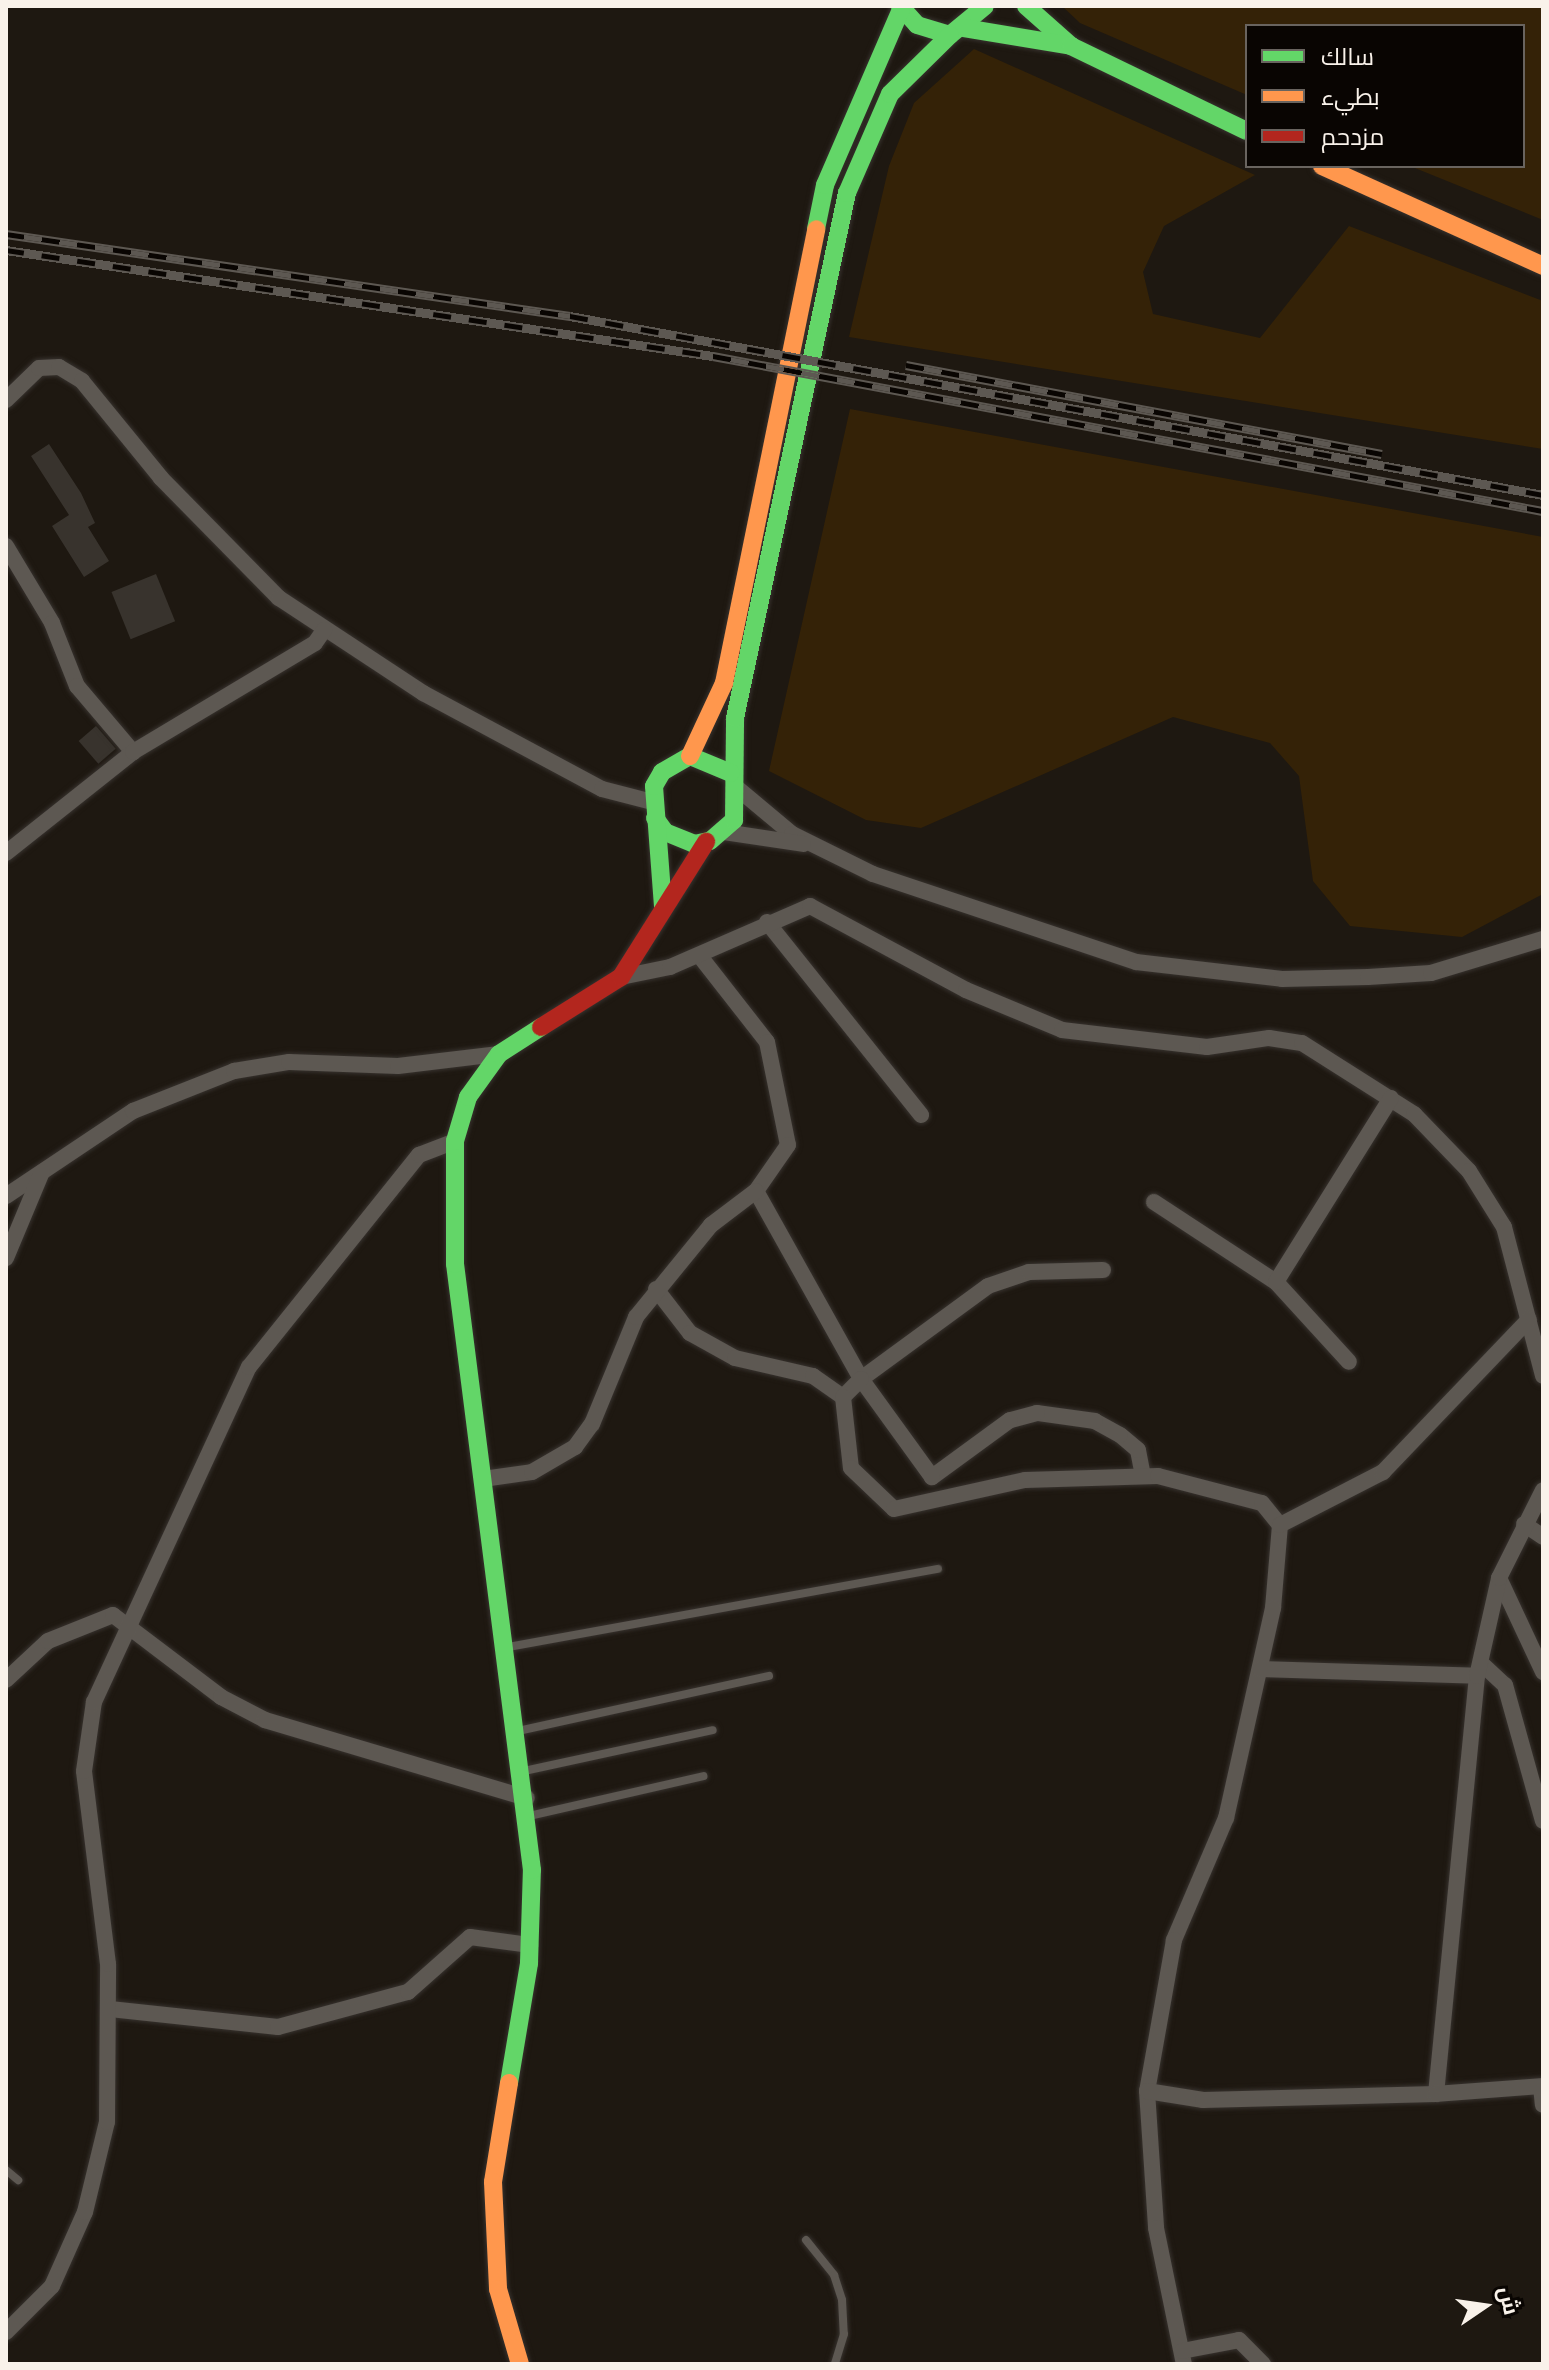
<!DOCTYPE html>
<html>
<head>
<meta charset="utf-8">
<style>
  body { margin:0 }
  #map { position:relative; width:1549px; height:2370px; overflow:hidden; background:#1e1811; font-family:Cabin,Cairo,sans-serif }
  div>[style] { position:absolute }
  .green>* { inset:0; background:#342207 }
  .building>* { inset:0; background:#38332d; transform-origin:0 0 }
  .roads { filter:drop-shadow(0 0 2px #37322e) drop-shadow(0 0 2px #37322e) }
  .lane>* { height:8px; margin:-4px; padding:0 4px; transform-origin:4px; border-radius:4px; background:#5d5852 }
  .street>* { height:16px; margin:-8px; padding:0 8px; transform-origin:8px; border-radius:8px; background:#5d5852 }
  .fast>* { height:18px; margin:-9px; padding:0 9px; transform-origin:9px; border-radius:9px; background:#63d668 }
  .slow>* { height:18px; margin:-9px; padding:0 9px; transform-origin:9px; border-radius:9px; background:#ff974d }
  .jam>* { height:18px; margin:-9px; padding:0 9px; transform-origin:9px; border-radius:9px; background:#b3261e }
  .rail>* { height:9px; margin-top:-4.5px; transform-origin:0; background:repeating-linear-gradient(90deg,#090502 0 18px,#5d5852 0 36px); box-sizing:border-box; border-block:2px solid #5d5852 }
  span { translate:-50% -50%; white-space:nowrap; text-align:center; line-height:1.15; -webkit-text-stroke:7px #090502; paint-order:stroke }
  .frame { position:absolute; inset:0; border:8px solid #f9f2ea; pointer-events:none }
  .legend { position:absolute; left:1245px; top:24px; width:280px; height:144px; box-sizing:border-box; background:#090502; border:2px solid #69645f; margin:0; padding:10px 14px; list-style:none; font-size:24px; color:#f9f2ea }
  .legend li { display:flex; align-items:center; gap:16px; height:40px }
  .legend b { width:40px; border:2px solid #69645f }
  .north { position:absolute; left:1445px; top:2266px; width:80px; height:80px; -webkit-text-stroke:6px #090502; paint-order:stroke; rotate:77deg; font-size:22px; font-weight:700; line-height:32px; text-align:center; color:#f9f2ea }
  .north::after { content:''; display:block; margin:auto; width:28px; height:36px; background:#f9f2ea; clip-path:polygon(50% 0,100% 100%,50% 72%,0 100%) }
</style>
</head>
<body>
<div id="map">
  <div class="green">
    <div style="clip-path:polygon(1062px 6px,1543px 6px,1543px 220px,1410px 166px,1523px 166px,1523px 26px,1247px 26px,1247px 95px,1080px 23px)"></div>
    <div style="clip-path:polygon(974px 49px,1255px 175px,1164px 226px,1143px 272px,1153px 314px,1260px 338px,1349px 226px,1543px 301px,1543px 449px,849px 337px,889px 166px,914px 103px)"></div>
    <div style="clip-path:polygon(850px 409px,1543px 537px,1543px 894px,1462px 937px,1350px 926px,1313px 881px,1299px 776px,1270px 743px,1173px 717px,921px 828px,866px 820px,769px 771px)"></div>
  </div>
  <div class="building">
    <div style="clip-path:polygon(49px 444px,81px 493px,95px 523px,88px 527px,109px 561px,84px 577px,52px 526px,69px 515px,31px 456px)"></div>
    <div style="left:156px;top:574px;width:51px;height:48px;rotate:68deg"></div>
    <div style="left:96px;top:726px;width:30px;height:23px;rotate:49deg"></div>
  </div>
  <div class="roads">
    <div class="lane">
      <div style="left:508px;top:1647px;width:437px;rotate:-10.3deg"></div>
      <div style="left:518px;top:1731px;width:257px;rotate:-12.4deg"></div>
      <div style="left:524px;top:1771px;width:193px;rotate:-12.2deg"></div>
      <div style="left:529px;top:1816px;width:179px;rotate:-12.9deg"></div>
      <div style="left:6px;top:2170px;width:16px;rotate:40deg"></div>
      <div style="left:806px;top:2240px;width:45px;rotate:51.3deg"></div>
      <div style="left:834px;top:2275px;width:26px;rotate:72deg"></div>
      <div style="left:842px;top:2300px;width:34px;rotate:87deg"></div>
      <div style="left:844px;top:2334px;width:31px;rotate:107deg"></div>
    </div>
    <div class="street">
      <div style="left:6px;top:400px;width:46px;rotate:-44.1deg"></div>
      <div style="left:39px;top:368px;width:20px;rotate:-3deg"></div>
      <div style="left:59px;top:367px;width:27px;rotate:31deg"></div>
      <div style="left:82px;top:381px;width:125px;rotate:50.8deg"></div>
      <div style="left:161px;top:478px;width:168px;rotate:45.5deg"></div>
      <div style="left:279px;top:598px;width:173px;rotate:33.4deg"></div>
      <div style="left:423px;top:693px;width:203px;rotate:28.2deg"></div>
      <div style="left:602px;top:789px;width:52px;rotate:14.6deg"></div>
      <div style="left:6px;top:546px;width:90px;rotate:59.1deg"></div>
      <div style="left:52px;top:623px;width:68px;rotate:68.4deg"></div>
      <div style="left:77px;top:686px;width:87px;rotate:49.7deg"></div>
      <div style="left:737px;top:788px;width:72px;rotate:39.9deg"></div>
      <div style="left:792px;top:834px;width:90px;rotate:26.3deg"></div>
      <div style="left:873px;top:874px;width:277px;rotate:18.5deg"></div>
      <div style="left:1136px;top:962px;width:147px;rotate:6.6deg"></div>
      <div style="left:1282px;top:979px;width:86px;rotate:-1.3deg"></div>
      <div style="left:1368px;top:977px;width:63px;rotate:-3.6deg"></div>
      <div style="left:1431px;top:973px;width:117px;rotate:-16.9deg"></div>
      <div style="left:724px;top:832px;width:80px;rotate:8.6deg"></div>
      <div style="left:6px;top:853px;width:162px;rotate:-38.5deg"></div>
      <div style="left:133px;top:752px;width:212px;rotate:-30.9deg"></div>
      <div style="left:315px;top:643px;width:16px;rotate:-55deg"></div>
      <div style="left:767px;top:922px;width:247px;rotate:51.4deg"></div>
      <div style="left:699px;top:955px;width:110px;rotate:52deg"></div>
      <div style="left:767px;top:1042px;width:105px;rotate:78.5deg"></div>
      <div style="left:788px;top:1145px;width:56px;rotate:124.8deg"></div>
      <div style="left:756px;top:1191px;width:215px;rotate:60.8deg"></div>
      <div style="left:861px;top:1379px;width:157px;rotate:-36.2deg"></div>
      <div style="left:988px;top:1286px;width:43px;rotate:-18.9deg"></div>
      <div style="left:1029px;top:1272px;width:74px;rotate:-1.5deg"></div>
      <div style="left:621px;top:977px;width:50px;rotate:-11.5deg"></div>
      <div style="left:670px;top:967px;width:153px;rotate:-23.5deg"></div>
      <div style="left:810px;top:906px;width:177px;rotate:28.3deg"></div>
      <div style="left:966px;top:990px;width:104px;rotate:22.6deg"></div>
      <div style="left:1062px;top:1030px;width:146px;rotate:6.7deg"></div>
      <div style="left:1207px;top:1047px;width:63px;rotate:-8.3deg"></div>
      <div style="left:1269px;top:1038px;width:33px;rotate:9deg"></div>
      <div style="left:1302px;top:1043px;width:133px;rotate:32.4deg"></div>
      <div style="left:1414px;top:1114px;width:79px;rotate:46deg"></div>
      <div style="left:1469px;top:1171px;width:66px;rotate:58deg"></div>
      <div style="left:1504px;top:1227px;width:154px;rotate:75.3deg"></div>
      <div style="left:6px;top:1196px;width:153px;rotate:-33.8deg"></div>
      <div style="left:133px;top:1111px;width:109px;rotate:-21.6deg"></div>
      <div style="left:234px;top:1071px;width:56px;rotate:-9.3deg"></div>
      <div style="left:289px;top:1062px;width:109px;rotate:2.1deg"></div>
      <div style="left:398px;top:1066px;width:102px;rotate:-6.8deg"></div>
      <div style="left:1154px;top:1202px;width:146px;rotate:33.3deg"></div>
      <div style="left:1276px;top:1282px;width:108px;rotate:47.6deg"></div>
      <div style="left:6px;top:1258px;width:93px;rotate:-67.3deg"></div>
      <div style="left:1276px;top:1282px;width:217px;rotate:-58deg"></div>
      <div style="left:656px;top:1289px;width:56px;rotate:52.3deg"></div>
      <div style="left:690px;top:1333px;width:51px;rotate:29.1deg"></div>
      <div style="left:735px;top:1358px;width:80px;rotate:13deg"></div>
      <div style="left:813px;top:1376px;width:37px;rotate:35deg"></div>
      <div style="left:1143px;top:1476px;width:26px;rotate:-101deg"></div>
      <div style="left:1138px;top:1450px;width:23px;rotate:-140deg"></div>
      <div style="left:1120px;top:1435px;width:29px;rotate:-151deg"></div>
      <div style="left:1095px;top:1421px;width:59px;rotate:-172.1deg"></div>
      <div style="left:1037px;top:1413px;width:28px;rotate:165deg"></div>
      <div style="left:1010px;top:1420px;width:97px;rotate:143.8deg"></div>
      <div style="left:932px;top:1477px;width:121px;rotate:-125.9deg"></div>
      <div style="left:861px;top:1379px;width:25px;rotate:135deg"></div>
      <div style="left:843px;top:1397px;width:71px;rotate:83.6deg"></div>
      <div style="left:851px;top:1468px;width:59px;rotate:43.6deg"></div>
      <div style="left:894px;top:1509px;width:134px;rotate:-12.5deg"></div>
      <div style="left:1025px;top:1480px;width:133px;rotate:-1.7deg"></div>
      <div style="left:1158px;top:1476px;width:107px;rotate:14.6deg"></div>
      <div style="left:1262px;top:1503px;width:28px;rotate:51deg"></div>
      <div style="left:1280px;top:1525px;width:83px;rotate:94.8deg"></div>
      <div style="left:1273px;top:1608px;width:215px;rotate:102.6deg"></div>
      <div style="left:1226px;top:1818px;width:133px;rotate:113.1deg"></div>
      <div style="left:1174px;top:1940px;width:153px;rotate:100.1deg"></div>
      <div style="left:1147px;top:2091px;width:137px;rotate:86.2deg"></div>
      <div style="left:1156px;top:2228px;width:139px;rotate:78.4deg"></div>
      <div style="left:483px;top:1479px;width:49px;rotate:-8.1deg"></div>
      <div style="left:532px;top:1472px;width:50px;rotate:-30.2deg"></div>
      <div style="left:575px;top:1447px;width:29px;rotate:-54deg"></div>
      <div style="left:592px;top:1424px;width:116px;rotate:-67.6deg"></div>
      <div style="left:636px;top:1317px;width:119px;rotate:-50.8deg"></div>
      <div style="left:711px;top:1225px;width:56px;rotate:-37.1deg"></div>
      <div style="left:1524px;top:1524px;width:23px;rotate:34deg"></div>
      <div style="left:1280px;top:1525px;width:116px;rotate:-27.2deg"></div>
      <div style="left:1383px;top:1472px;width:211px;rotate:-46.3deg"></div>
      <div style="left:1499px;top:1578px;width:104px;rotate:64.9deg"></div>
      <div style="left:1481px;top:1663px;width:33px;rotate:43deg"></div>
      <div style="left:1505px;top:1685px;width:141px;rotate:74.4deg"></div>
      <div style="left:1260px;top:1669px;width:217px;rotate:1.8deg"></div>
      <div style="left:6px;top:1680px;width:57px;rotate:-42.9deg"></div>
      <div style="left:48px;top:1641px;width:70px;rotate:-21.8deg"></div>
      <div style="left:113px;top:1615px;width:136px;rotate:37.2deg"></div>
      <div style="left:221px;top:1697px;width:50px;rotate:27.6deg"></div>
      <div style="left:265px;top:1720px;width:273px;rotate:16.6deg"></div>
      <div style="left:110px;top:2009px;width:169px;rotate:6.1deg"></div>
      <div style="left:278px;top:2027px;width:135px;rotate:-15.1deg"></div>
      <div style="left:408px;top:1992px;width:83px;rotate:-41.6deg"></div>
      <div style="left:470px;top:1937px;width:61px;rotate:7.6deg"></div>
      <div style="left:1541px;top:2087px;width:18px;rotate:84deg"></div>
      <div style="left:1147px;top:2091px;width:57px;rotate:9.1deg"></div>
      <div style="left:1203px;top:2100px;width:233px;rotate:-1.5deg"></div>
      <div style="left:1436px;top:2094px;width:420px;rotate:-84.4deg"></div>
      <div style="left:1477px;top:1676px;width:100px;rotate:-77.3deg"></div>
      <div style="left:1499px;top:1578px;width:98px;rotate:-63.4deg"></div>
      <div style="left:1436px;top:2094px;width:107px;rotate:-4.3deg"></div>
      <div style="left:6px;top:2332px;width:65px;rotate:-45deg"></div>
      <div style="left:52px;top:2286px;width:81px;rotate:-66deg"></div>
      <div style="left:85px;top:2212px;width:93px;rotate:-76.3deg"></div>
      <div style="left:107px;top:2122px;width:158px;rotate:-89.6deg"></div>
      <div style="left:108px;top:1964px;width:194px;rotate:-97.1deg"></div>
      <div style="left:84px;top:1771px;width:70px;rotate:-81.8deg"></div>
      <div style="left:94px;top:1702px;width:369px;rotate:-65.2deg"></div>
      <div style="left:249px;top:1367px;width:272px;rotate:-51.3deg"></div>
      <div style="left:419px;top:1155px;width:39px;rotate:-21deg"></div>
      <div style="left:1182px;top:2351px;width:58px;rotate:-10.9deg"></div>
      <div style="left:1239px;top:2340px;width:34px;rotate:45deg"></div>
    </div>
    <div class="fast">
      <div style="left:900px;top:6px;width:25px;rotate:48deg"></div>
      <div style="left:917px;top:25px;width:34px;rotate:17deg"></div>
      <div style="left:950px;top:35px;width:45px;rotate:-39.6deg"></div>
      <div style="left:1026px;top:6px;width:60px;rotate:41.6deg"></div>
      <div style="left:964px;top:28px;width:109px;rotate:9.5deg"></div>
      <div style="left:1071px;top:46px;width:195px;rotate:25.8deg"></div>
      <div style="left:816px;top:229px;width:45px;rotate:-78.4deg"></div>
      <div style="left:825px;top:185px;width:192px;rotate:-66.6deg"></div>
      <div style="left:655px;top:818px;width:17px;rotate:54deg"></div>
      <div style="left:665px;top:832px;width:31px;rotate:22deg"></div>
      <div style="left:694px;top:844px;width:16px;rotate:-11deg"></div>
      <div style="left:710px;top:841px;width:32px;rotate:-41deg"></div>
      <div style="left:734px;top:820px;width:102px;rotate:-89.4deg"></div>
      <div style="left:735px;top:718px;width:537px;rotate:-77.96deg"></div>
      <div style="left:847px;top:193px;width:108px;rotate:-66.5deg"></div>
      <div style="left:890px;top:94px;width:84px;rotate:-44.5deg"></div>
      <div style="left:663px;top:906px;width:120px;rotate:-94.3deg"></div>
      <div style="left:654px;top:786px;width:16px;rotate:-60deg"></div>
      <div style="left:662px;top:772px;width:32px;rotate:-30deg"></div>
      <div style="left:690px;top:756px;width:44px;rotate:22.5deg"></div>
      <div style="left:509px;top:2083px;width:122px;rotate:-80.5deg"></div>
      <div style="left:529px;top:1963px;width:93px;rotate:-88.2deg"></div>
      <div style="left:532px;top:1870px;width:611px;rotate:-97.24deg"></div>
      <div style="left:455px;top:1264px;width:123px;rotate:-90deg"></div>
      <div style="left:455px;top:1141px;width:46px;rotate:-73.5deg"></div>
      <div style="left:468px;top:1097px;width:53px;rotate:-54.2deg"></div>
      <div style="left:499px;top:1054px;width:50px;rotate:-32.7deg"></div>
    </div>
    <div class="slow">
      <div style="left:1322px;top:166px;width:243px;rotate:24.3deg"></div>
      <div style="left:690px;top:756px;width:81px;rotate:-65deg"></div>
      <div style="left:724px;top:683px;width:463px;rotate:-78.5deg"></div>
      <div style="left:509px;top:2083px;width:100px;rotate:99.2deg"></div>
      <div style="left:493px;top:2182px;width:107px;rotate:87.3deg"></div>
      <div style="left:498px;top:2289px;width:78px;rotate:73.7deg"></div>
    </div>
    <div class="jam">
      <div style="left:541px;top:1027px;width:94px;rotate:-32deg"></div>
      <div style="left:621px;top:977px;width:160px;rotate:-57.8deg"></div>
    </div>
  </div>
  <div class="rail">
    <div style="left:6px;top:234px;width:570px;rotate:8.27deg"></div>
    <div style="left:570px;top:316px;width:989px;rotate:10.42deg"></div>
    <div style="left:6px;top:250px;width:715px;rotate:8.53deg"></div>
    <div style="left:713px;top:356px;width:844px;rotate:10.58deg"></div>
    <div style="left:906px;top:365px;width:484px;rotate:10.6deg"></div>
  </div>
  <div class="frame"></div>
  <ul class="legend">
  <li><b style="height:10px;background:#63d668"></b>سالك</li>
  <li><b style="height:10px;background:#ff974d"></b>بطيء</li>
  <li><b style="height:10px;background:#b3261e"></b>مزدحم</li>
  </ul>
  <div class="north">ش</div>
</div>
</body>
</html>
